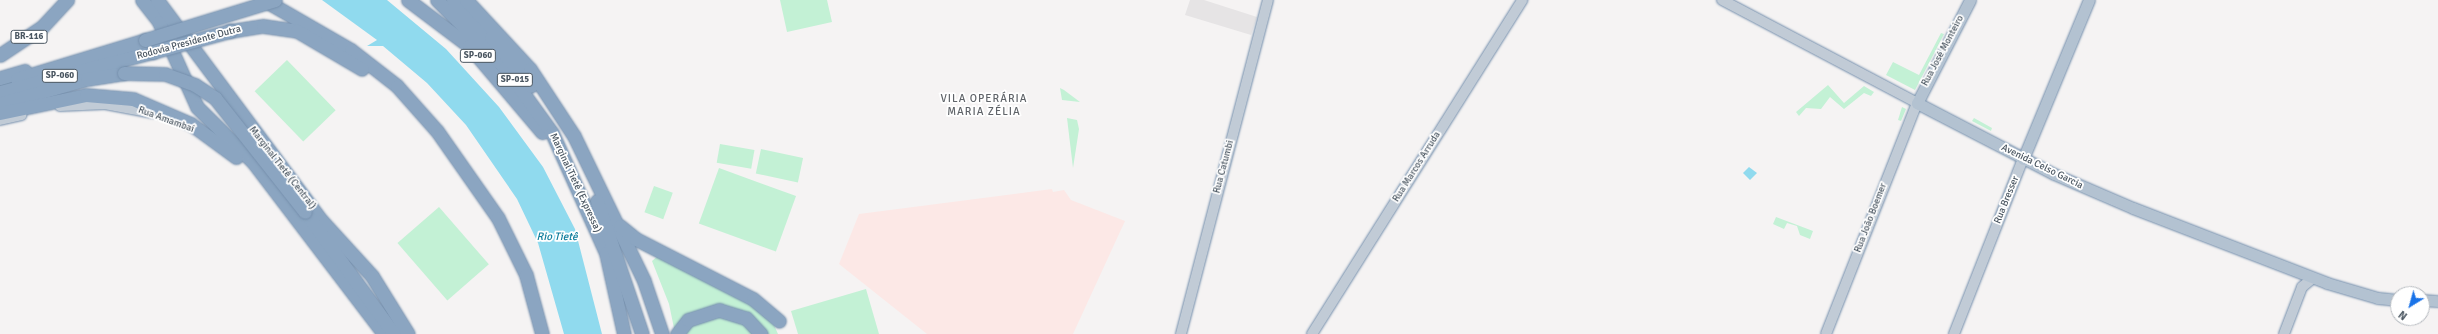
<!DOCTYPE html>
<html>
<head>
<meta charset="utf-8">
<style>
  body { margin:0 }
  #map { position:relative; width:2438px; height:334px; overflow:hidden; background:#f5f3f3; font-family:Signika,sans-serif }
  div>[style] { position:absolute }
  .education>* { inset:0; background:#e6e4e5 }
  .medical>* { inset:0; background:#fce8e6 }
  .green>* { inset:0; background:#c3f1d5; transform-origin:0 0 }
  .water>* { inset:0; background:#90daee }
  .roads { filter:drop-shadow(0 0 1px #7690ad) drop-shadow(0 0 1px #7690ad) }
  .secondary>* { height:10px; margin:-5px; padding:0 5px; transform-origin:5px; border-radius:5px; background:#c1cbd6 }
  .primary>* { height:11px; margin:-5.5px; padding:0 5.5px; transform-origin:5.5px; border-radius:5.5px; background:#b3c2d1 }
  .highway>* { height:13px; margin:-6.5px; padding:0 6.5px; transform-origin:6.5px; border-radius:6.5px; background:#8ba5c1 }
  .bridges { filter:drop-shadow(0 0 1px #7690ad) drop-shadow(0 0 1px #7690ad) }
  .highway-bridge>* { height:13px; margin:-6.5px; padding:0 6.5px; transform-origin:6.5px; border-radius:6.5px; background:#8ba5c1 }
  span { translate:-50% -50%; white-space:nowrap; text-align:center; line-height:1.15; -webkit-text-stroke:3.5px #fff; paint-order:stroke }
  .shield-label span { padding:1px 3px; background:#fff; border:1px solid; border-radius:3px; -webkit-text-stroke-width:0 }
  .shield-label { font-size:9px; color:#4a5661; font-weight:700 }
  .street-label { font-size:10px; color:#4a5661 }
  .neighbourhood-label { font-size:11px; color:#5f6368; letter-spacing:1px }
  .water-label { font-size:11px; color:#0c7c9b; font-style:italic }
  .north { position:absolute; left:2390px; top:286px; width:40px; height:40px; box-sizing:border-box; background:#fff; border:1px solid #b7bbc0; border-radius:50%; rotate:217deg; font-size:11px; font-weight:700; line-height:16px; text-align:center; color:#4a5661 }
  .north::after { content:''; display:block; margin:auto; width:14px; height:18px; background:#1a73e8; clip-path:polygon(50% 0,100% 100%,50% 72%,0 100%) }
</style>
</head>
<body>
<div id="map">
  <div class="education">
    <div style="clip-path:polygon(1190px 0,1204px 0,1257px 17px,1251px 35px,1185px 15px)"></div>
  </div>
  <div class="medical">
    <div style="clip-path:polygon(1052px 189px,1053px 192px,1064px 190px,1071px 200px,1125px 221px,1073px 334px,927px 334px,839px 264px,859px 214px)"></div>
  </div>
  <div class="green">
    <div style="clip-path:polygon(780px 0,827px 0,832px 22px,787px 32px)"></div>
    <div style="clip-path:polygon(1941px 33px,1944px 34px,1915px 90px,1886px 75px,1893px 62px,1919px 75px)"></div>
    <div style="left:287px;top:60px;width:70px;height:45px;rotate:46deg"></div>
    <div style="clip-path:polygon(1828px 85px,1844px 103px,1864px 86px,1874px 92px,1871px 96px,1864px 93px,1844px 109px,1830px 97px,1821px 109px,1806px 108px,1799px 116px,1796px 112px)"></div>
    <div style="clip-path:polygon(1060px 88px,1064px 90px,1080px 102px,1062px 100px)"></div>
    <div style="clip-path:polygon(1902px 107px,1906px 109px,1901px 121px,1898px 120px)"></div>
    <div style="clip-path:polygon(1067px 118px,1077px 120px,1079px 129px,1073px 168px)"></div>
    <div style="clip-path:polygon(1974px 118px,1992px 128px,1991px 131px,1972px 121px)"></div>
    <div style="left:720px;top:144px;width:35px;height:19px;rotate:10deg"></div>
    <div style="left:761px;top:149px;width:43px;height:25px;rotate:12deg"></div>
    <div style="left:719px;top:168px;width:82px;height:59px;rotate:20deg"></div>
    <div style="left:654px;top:186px;width:20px;height:28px;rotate:20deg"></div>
    <div style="left:439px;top:207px;width:76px;height:55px;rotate:49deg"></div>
    <div style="clip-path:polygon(1776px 217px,1813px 231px,1810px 239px,1800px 235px,1797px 226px,1787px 223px,1784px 229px,1773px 224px)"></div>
    <div style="clip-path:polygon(660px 254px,748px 302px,774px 325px,778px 334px,680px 334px,674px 328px,669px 304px,652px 261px)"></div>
    <div style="clip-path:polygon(866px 289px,879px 334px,798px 334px,791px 311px)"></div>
  </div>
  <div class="water">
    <div style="clip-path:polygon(322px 0,387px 0,446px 49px,499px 107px,543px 167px,575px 229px,602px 334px,564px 334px,538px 243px,517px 199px,466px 125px,427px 83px,383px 46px,367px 46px,377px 40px)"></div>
    <div style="clip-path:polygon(1749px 167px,1757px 173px,1750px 180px,1743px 173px)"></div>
  </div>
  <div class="roads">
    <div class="secondary">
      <div style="left:1722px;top:0;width:221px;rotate:27.8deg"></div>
      <div style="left:1917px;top:103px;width:248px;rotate:111.5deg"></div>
      <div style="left:60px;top:106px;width:45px;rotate:-2.5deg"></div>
      <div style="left:105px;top:104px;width:49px;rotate:10.6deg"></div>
      <div style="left:0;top:120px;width:22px;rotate:-13deg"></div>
      <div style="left:1181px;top:334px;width:345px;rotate:-75.4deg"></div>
      <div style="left:1312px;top:334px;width:395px;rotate:-57.8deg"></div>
      <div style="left:1954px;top:334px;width:188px;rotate:-68.5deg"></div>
      <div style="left:2284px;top:334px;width:50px;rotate:-69deg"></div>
      <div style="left:2302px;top:287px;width:14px;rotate:-39deg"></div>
    </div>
    <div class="primary">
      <div style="left:1970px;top:0;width:116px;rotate:117.2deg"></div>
      <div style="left:1917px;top:103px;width:154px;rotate:27.4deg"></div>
      <div style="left:2054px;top:174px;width:86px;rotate:23.3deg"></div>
      <div style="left:2133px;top:208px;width:208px;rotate:21.1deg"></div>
      <div style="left:2327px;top:283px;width:53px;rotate:16.4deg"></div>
      <div style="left:2378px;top:298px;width:20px;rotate:6deg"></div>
      <div style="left:2023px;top:159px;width:172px;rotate:-67.5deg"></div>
      <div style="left:2422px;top:300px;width:16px;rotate:4deg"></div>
    </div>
    <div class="highway">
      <div style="left:142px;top:0;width:28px;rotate:52deg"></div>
      <div style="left:159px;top:22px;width:93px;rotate:65.9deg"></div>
      <div style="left:197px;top:107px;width:78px;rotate:44.5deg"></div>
      <div style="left:253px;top:162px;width:216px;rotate:52.7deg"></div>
      <div style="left:157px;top:0;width:276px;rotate:53.3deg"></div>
      <div style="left:322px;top:221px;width:74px;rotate:47.7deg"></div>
      <div style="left:372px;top:276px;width:68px;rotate:58.2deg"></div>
      <div style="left:264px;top:0;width:100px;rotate:29.9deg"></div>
      <div style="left:351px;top:50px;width:58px;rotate:38deg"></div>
      <div style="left:397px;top:86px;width:60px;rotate:48.4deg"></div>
      <div style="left:437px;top:131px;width:106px;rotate:55deg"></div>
      <div style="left:498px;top:218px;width:64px;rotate:63.8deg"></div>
      <div style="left:526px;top:275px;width:61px;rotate:74.8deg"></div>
      <div style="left:408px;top:0;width:76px;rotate:37deg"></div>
      <div style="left:469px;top:46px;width:113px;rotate:49.7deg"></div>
      <div style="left:437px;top:0;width:96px;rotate:45deg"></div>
      <div style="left:505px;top:68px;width:80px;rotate:54.1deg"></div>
      <div style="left:552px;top:133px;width:132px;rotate:65.8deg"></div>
      <div style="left:606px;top:253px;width:83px;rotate:77.5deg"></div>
      <div style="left:453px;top:0;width:53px;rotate:44.2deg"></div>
      <div style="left:491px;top:37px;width:63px;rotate:50.8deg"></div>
      <div style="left:466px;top:0;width:94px;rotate:47.2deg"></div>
      <div style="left:530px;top:69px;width:80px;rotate:56.7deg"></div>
      <div style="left:574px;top:136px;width:161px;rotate:64.2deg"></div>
      <div style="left:644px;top:281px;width:56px;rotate:71.2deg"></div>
      <div style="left:230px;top:31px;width:33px;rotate:-9deg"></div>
      <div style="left:263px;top:26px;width:34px;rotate:8deg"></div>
      <div style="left:297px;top:31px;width:75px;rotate:30.3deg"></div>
      <div style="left:0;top:55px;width:50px;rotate:-33.7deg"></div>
      <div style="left:42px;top:27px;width:37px;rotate:-47deg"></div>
      <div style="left:0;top:78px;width:26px;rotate:-16deg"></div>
      <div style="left:17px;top:79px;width:134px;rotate:-16.9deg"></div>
      <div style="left:0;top:92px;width:158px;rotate:-14.7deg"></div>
      <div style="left:2px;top:103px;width:88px;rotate:-15.8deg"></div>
      <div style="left:87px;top:79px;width:37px;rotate:-9deg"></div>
      <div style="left:0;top:113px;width:88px;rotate:-11.8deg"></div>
      <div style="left:86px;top:95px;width:47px;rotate:4.9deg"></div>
      <div style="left:133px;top:99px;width:63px;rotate:23.3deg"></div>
      <div style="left:191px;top:124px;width:56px;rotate:36.3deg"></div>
      <div style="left:597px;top:201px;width:140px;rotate:71.3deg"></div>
      <div style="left:306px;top:213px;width:150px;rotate:54deg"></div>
      <div style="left:620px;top:226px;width:21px;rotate:39deg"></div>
      <div style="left:636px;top:239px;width:131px;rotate:27.1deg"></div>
      <div style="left:753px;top:299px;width:34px;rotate:40deg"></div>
      <div style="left:677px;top:334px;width:18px;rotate:-52deg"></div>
      <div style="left:688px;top:320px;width:33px;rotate:-18deg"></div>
      <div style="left:719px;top:310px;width:28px;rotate:17deg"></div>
      <div style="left:746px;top:318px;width:22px;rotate:47deg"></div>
    </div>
  </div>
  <div class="bridges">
    <div class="highway-bridge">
      <div style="left:145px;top:40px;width:136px;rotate:-17.1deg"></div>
      <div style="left:153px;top:52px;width:80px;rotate:-15.3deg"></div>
      <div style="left:124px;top:73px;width:41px;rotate:1.4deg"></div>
      <div style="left:165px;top:74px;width:32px;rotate:20deg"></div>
      <div style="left:195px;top:85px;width:24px;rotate:33deg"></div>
      <div style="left:215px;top:98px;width:145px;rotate:51.7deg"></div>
    </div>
  </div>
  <div class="shield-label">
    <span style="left:29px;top:37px">BR-116</span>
    <span style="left:478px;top:56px">SP-060</span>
    <span style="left:60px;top:76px">SP-060</span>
    <span style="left:515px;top:80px">SP-015</span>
  </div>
  <div class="street-label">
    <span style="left:189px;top:43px;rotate:-15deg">Rodovia Presidente Dutra</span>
    <span style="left:1943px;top:51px;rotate:-62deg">Rua José Monteiro</span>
    <span style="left:166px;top:120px;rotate:20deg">Rua Amambaí</span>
    <span style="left:1224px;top:167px;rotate:-75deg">Rua Catumbi</span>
    <span style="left:1417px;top:167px;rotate:-58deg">Rua Marcos Arruda</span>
    <span style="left:2042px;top:167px;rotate:26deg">Avenida Celso Garcia</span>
    <span style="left:282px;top:168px;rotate:52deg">Marginal Tietê (Central)</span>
    <span style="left:575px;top:183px;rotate:65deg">Marginal Tietê (Expressa)</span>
    <span style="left:2007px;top:200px;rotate:-68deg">Rua Bresser</span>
    <span style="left:1871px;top:218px;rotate:-69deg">Rua João Boemer</span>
  </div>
  <div class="neighbourhood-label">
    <span style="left:984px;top:106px">VILA OPERÁRIA<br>MARIA ZÉLIA</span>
  </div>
  <div class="water-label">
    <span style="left:557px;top:237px">Rio Tietê</span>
  </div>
  <div class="north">N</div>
</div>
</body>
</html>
